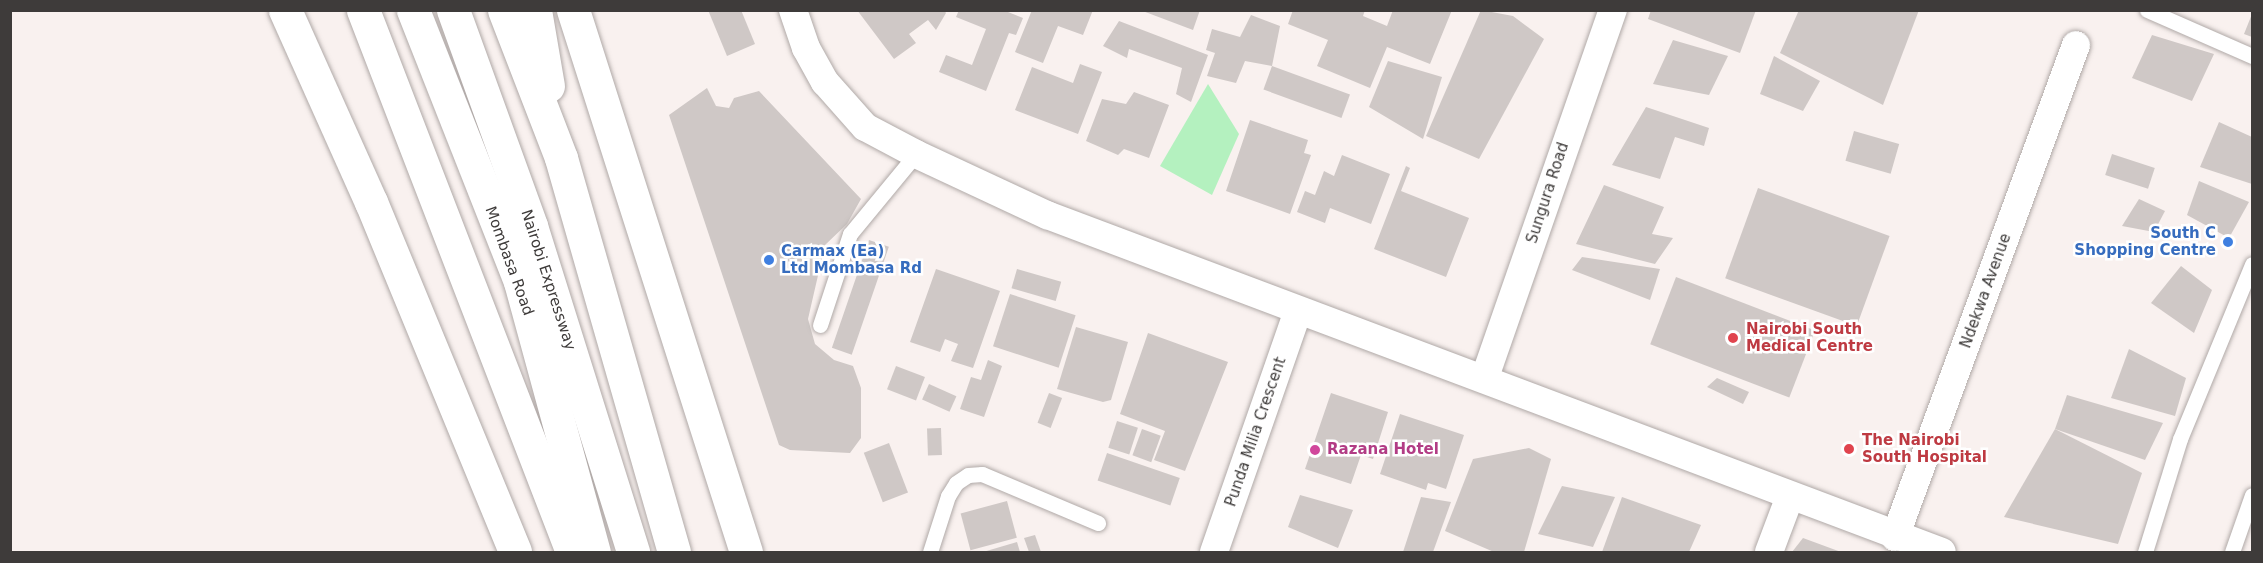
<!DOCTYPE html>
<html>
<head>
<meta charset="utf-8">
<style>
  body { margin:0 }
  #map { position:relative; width:2263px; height:563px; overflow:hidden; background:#f9f1ef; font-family:"DejaVu Sans",sans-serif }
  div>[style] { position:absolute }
  .green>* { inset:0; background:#b4f1bf }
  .building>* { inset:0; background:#cfc8c6; transform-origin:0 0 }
  .roads { filter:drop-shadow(0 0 2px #b0a9a7) drop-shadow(0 0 2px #b0a9a7) }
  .service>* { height:15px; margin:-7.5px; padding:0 7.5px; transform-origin:7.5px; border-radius:7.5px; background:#fff }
  .minor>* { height:28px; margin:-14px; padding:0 14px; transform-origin:14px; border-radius:14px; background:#fff }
  .trunk>* { height:33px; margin:-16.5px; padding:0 16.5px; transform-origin:16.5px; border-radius:16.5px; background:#fff }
  .motorway>* { height:33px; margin:-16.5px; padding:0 16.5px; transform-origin:16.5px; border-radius:16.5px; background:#fff }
  .dots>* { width:16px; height:16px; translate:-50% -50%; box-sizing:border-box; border:3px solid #fff; border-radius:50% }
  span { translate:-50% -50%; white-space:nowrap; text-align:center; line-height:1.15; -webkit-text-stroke:5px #fff; paint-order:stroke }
  .street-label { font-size:15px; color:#3e3b3a }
  .shop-label { font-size:15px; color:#366cbe; font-weight:700 }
  .right { translate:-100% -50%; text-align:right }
  .left { translate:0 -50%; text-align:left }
  .health-label { font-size:15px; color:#be3a42; font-weight:700 }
  .hotel-label { font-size:15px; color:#b23c85; font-weight:700 }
  .frame { position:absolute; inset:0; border:12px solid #3e3b3a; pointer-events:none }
</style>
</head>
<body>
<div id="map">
  <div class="green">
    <div style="clip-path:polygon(1208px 84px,1239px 134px,1212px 195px,1160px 166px)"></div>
  </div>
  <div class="building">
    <div style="clip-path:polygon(708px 10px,741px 10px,755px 44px,727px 56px)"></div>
    <div style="clip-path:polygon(857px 10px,944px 10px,946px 13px,936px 30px,928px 20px,909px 34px,916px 43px,894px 59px)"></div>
    <div style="clip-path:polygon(959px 10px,1003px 10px,1023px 18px,1016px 35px,1009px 33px,986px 91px,939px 72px,946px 55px,972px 65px,986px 29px,956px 17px)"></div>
    <div style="clip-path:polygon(1032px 10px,1093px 10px,1083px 35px,1058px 26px,1043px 63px,1015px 52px)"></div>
    <div style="clip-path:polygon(1140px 10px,1200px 10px,1193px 30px)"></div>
    <div style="clip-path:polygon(1293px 10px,1365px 10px,1363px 16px,1387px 26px,1393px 10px,1452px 10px,1430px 64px,1387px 47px,1370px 88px,1317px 66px,1328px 40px,1288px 24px)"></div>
    <div style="clip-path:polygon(1481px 10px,1513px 16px,1544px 39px,1479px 159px,1426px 136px)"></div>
    <div style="clip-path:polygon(1651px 10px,1756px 10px,1740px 53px,1648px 19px)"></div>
    <div style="clip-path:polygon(1799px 10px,1919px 10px,1883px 105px,1780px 53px)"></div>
    <div style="clip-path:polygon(2252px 14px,2252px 37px,2244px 34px)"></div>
    <div style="clip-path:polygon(1251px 15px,1280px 26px,1272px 66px,1245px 61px,1236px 83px,1207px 76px,1215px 53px,1206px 50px,1212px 29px,1240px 37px)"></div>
    <div style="clip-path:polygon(1119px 21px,1208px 55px,1191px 102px,1176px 94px,1182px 68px,1129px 49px,1127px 58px,1103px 46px)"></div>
    <div style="clip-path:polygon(2152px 35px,2214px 54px,2192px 101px,2132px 78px)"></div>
    <div style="clip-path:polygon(1673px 40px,1728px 56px,1709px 95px,1653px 84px)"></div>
    <div style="clip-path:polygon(1774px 56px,1820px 81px,1803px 111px,1760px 94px)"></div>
    <div style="clip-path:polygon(1388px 61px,1442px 77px,1423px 139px,1369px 107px)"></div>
    <div style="clip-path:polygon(1080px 64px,1102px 72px,1078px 134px,1015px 110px,1032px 67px,1073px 83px)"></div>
    <div style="left:1272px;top:66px;width:83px;height:25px;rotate:20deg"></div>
    <div style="clip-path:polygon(707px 88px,716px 106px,729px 108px,734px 98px,759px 91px,861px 199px,847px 224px,825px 245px,808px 319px,815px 344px,834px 360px,853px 366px,861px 388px,861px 438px,850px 453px,790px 450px,779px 445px,669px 115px)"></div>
    <div style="clip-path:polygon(1134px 92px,1169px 105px,1149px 158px,1124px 149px,1118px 155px,1086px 141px,1102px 99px,1126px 104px)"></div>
    <div style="clip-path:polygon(1646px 107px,1709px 128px,1704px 146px,1675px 137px,1660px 179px,1612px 165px)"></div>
    <div style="clip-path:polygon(1250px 120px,1308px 140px,1304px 153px,1311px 155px,1290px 214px,1226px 191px)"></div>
    <div style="clip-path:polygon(2219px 122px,2252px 137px,2252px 184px,2200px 167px)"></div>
    <div style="left:1854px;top:131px;width:47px;height:31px;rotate:16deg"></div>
    <div style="left:2112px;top:154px;width:45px;height:22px;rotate:18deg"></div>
    <div style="clip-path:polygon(1342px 155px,1390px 174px,1371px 224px,1330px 208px,1325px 223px,1297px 212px,1305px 191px,1315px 195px,1324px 171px,1334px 176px)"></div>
    <div style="clip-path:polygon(1406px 166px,1410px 168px,1401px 191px,1469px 218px,1446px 277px,1374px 249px)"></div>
    <div style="clip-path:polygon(2199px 181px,2249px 202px,2229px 238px,2187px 215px)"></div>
    <div style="clip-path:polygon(1604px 185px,1664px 207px,1652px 234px,1673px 238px,1655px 264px,1576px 244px)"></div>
    <div style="left:1758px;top:188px;width:140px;height:96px;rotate:20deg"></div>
    <div style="clip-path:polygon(2139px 199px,2165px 211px,2154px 232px,2122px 226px)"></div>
    <div style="left:869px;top:240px;width:21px;height:114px;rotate:19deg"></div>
    <div style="clip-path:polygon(1582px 257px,1660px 269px,1650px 300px,1572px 270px)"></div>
    <div style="clip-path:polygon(2181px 266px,2212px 290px,2194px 333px,2151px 303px)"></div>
    <div style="clip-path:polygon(936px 269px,1000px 291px,973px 368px,951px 361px,958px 344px,945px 339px,940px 352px,910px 342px)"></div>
    <div style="left:1017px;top:269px;width:46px;height:20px;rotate:16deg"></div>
    <div style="left:1676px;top:277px;width:149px;height:72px;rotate:21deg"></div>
    <div style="left:1010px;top:294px;width:69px;height:55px;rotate:18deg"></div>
    <div style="clip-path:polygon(1076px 327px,1128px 342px,1111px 400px,1103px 402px,1057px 389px)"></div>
    <div style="clip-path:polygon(1148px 333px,1228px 362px,1185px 471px,1154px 460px,1165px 431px,1120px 414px)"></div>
    <div style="clip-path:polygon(2129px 349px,2186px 378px,2175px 416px,2111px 398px)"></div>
    <div style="clip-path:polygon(988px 360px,1002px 366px,984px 417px,960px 409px,971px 377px,981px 380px)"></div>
    <div style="left:896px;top:366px;width:31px;height:25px;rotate:21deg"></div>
    <div style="clip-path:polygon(1717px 378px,1749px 392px,1743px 404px,1707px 387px)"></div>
    <div style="left:929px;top:384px;width:30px;height:17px;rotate:24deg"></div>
    <div style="left:1049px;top:393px;width:14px;height:32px;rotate:21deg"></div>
    <div style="clip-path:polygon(1331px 393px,1388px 412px,1373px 459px,1361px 455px,1351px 484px,1305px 469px)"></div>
    <div style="clip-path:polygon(2067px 395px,2163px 423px,2145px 460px,2055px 429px)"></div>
    <div style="clip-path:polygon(1400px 414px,1464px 435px,1446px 489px,1428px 483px,1426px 490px,1380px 474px)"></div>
    <div style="left:1117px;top:421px;width:22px;height:28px;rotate:18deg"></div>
    <div style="left:941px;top:428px;width:27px;height:14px;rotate:88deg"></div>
    <div style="left:1142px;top:429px;width:20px;height:28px;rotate:20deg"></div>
    <div style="clip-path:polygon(2055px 429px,2142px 473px,2118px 544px,2004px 517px)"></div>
    <div style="left:889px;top:443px;width:53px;height:27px;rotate:69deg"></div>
    <div style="clip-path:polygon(1529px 448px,1551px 459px,1524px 552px,1494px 552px,1445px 531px,1473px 459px)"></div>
    <div style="left:1107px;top:453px;width:77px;height:29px;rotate:19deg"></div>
    <div style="clip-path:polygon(1562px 486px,1615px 497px,1593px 547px,1538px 534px)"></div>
    <div style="clip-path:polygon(1300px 495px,1353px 510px,1338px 548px,1288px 527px)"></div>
    <div style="clip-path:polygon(1421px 497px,1451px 502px,1433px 552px,1403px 552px)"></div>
    <div style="clip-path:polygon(1622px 497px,1701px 525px,1689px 552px,1602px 552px)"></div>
    <div style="left:1007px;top:501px;width:38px;height:48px;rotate:75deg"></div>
    <div style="clip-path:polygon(1035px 535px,1041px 552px,1029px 552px,1024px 538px)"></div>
    <div style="clip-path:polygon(1803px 538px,1841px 552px,1792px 552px)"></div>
    <div style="clip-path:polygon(1017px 542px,1020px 552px,983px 552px)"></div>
  </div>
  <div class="roads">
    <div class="service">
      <div style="left:2147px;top:10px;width:115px;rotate:23.7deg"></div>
      <div style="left:820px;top:325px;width:96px;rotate:-71.8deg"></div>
      <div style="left:850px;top:234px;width:104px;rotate:-50.5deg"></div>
      <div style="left:930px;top:552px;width:59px;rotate:-72.2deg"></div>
      <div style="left:948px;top:496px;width:15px;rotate:-58deg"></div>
      <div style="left:956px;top:483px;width:14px;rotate:-34deg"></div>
      <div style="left:968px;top:475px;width:14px;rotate:-4deg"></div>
      <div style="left:982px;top:474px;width:126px;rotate:22.9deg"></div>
      <div style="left:2145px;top:552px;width:118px;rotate:-72.8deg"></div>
      <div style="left:2180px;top:439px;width:189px;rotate:-67.6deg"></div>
      <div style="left:2232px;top:552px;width:60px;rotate:-70.7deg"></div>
    </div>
    <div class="minor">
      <div style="left:793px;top:10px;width:40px;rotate:71.1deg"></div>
      <div style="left:806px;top:48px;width:39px;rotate:61deg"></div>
      <div style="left:825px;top:82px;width:60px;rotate:48.4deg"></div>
      <div style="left:865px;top:127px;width:58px;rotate:27.9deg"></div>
      <div style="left:916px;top:154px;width:145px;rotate:25deg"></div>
      <div style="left:1047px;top:215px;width:956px;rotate:20.63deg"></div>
      <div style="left:1485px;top:377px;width:389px;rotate:-70.8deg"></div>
      <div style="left:1895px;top:537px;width:524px;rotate:-69.8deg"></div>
      <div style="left:1214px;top:552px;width:255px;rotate:-70.8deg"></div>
      <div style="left:1769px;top:552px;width:60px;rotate:-69.4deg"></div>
    </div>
    <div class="trunk">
      <div style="left:413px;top:10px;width:292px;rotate:68.5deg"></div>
      <div style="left:520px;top:282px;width:280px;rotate:74.7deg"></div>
      <div style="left:573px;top:10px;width:569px;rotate:72.3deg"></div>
    </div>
    <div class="motorway">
      <div style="left:285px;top:10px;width:210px;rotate:65.9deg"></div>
      <div style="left:371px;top:202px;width:378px;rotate:67.6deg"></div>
      <div style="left:363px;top:10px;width:581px;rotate:68.91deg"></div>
      <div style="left:453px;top:10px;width:230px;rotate:70.1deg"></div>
      <div style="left:531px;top:226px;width:342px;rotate:72.6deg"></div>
      <div style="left:504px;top:10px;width:159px;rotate:68.9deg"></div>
      <div style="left:561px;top:158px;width:410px;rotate:74deg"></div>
      <div style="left:535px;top:10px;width:77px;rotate:80.3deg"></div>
    </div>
  </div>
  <div class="dots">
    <div style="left:2228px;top:242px;background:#3f7fe0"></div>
    <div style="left:769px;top:260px;background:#3f7fe0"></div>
    <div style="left:1733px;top:338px;background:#e0444e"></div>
    <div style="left:1849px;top:449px;background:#e0444e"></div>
    <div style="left:1315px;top:450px;background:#d1479c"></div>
  </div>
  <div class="street-label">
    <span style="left:1548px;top:193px;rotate:-72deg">Sungura Road</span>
    <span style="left:509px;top:261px;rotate:70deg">Mombasa Road</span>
    <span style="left:548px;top:280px;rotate:72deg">Nairobi Expressway</span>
    <span style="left:1986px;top:291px;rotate:-70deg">Ndekwa Avenue</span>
    <span style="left:1256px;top:432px;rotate:-71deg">Punda Milia Crescent</span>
  </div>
  <div class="shop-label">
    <span class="right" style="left:2216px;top:242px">South C<br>Shopping Centre</span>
    <span class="left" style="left:781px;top:260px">Carmax (Ea)<br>Ltd Mombasa Rd</span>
  </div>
  <div class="health-label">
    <span class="left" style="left:1746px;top:338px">Nairobi South<br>Medical Centre</span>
    <span class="left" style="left:1862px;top:449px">The Nairobi<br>South Hospital</span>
  </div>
  <div class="hotel-label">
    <span class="left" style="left:1327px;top:450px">Razana Hotel</span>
  </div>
  <div class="frame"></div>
</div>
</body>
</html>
